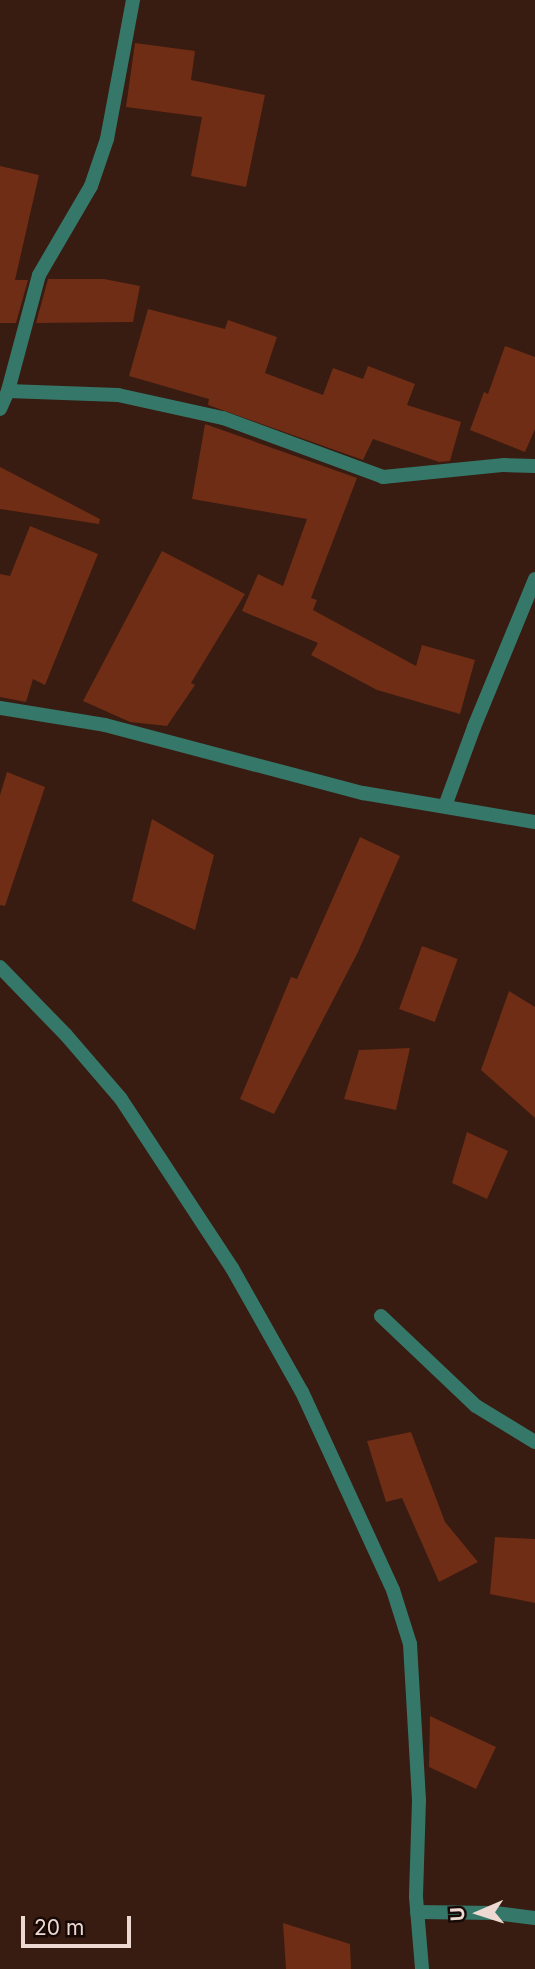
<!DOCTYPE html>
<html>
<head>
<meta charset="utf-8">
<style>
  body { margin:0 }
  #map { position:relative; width:535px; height:1969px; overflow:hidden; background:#381b11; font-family:Inter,sans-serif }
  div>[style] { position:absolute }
  .building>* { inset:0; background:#6e2d14; transform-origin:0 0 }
  .minor>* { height:14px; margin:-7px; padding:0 7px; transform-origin:7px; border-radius:7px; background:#357768 }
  span { translate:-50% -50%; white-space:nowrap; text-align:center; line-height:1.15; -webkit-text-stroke:5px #160906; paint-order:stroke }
  .north { position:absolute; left:444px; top:1878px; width:70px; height:70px; -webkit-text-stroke:5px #160906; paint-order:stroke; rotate:267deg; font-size:19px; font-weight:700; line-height:28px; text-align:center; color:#eed9d2 }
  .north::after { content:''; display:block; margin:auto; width:24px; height:32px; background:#eed9d2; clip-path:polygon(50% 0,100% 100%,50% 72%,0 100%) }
  .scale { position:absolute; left:21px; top:1916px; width:110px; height:32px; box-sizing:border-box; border:4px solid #eed9d2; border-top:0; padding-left:9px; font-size:21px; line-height:24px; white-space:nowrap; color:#eed9d2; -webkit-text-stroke:5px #160906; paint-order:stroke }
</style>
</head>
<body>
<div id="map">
  <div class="building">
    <div style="clip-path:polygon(135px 43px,195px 51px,191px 80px,265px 95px,246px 187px,191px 176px,202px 117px,126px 107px)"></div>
    <div style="clip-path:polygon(0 166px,39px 175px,15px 280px,28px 280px,16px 323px,0 323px)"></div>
    <div style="clip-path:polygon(48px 279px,104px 279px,140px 286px,133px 322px,36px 323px)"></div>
    <div style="clip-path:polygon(148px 309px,225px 329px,228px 320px,277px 337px,265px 373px,323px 395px,333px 368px,363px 379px,368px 366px,415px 384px,407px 405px,461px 422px,450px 461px,439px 462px,373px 439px,363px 460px,208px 405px,209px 399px,129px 376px)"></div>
    <div style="clip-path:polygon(505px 346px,535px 357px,535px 429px,525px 452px,470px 430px,484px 392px,488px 394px)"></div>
    <div style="clip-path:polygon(205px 424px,357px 478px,311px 598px,317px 600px,313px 610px,416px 666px,422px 645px,475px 660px,460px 714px,377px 690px,311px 655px,318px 643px,242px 611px,258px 574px,283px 586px,307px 519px,192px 499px)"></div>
    <div style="clip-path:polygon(0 467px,100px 519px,99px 524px,0 509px)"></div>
    <div style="clip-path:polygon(30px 526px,98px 554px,45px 685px,33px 679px,26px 702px,0 697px,0 574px,10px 576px)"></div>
    <div style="clip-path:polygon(162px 551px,245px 594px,191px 683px,195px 685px,167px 726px,130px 722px,83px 701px)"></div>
    <div style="clip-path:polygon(7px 772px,45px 787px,5px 906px,0 905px,0 795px)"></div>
    <div style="clip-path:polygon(152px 819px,214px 855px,195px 930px,132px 901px)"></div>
    <div style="clip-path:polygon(360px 837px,400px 856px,358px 952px,274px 1114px,240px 1099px,291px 977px,297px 979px)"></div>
    <div style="left:422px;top:946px;width:38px;height:67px;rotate:20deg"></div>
    <div style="clip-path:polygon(509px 991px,535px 1007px,535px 1118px,481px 1070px)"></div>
    <div style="clip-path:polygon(410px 1048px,396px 1110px,344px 1099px,359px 1050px)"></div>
    <div style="clip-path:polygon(467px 1132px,508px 1151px,487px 1199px,452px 1183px)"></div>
    <div style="clip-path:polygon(411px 1432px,445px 1522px,478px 1562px,439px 1582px,402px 1498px,386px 1502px,367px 1441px)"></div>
    <div style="clip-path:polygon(495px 1537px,535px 1539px,535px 1603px,490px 1594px)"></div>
    <div style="clip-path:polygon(430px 1716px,496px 1747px,476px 1789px,429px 1767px)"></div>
    <div style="clip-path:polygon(283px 1923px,350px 1944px,351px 1969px,286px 1969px)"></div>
  </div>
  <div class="minor">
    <div style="left:133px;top:0;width:141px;rotate:100.6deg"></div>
    <div style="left:107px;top:139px;width:50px;rotate:108.8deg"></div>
    <div style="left:91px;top:186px;width:103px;rotate:120.3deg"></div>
    <div style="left:39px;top:275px;width:120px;rotate:105deg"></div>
    <div style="left:8px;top:391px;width:110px;rotate:2.1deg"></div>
    <div style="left:118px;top:395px;width:107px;rotate:12.4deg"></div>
    <div style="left:223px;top:418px;width:171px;rotate:20.2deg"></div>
    <div style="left:383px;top:477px;width:122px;rotate:-5.7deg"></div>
    <div style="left:504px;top:465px;width:31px;rotate:2deg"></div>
    <div style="left:0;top:409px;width:20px;rotate:-66deg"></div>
    <div style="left:0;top:708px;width:106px;rotate:9.2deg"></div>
    <div style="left:105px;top:725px;width:267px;rotate:14.8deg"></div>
    <div style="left:363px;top:793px;width:174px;rotate:9.6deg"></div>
    <div style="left:445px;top:806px;width:84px;rotate:-69.8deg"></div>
    <div style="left:474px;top:727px;width:160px;rotate:-67.6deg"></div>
    <div style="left:0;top:967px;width:95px;rotate:45.9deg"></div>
    <div style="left:66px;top:1035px;width:84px;rotate:49.3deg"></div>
    <div style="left:121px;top:1099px;width:202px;rotate:56.7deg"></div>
    <div style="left:232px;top:1268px;width:142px;rotate:60.6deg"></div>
    <div style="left:302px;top:1392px;width:218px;rotate:65.3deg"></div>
    <div style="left:393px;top:1590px;width:57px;rotate:72.5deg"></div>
    <div style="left:410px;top:1644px;width:156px;rotate:86.7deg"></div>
    <div style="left:419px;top:1800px;width:97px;rotate:91.8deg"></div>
    <div style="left:416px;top:1897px;width:72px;rotate:85.2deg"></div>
    <div style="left:381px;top:1316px;width:131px;rotate:43.5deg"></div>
    <div style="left:476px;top:1406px;width:69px;rotate:31.4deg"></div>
    <div style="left:417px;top:1912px;width:78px;rotate:0.7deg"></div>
    <div style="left:495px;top:1913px;width:40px;rotate:7.1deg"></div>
  </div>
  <div class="north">U</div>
  <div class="scale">20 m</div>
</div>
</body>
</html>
